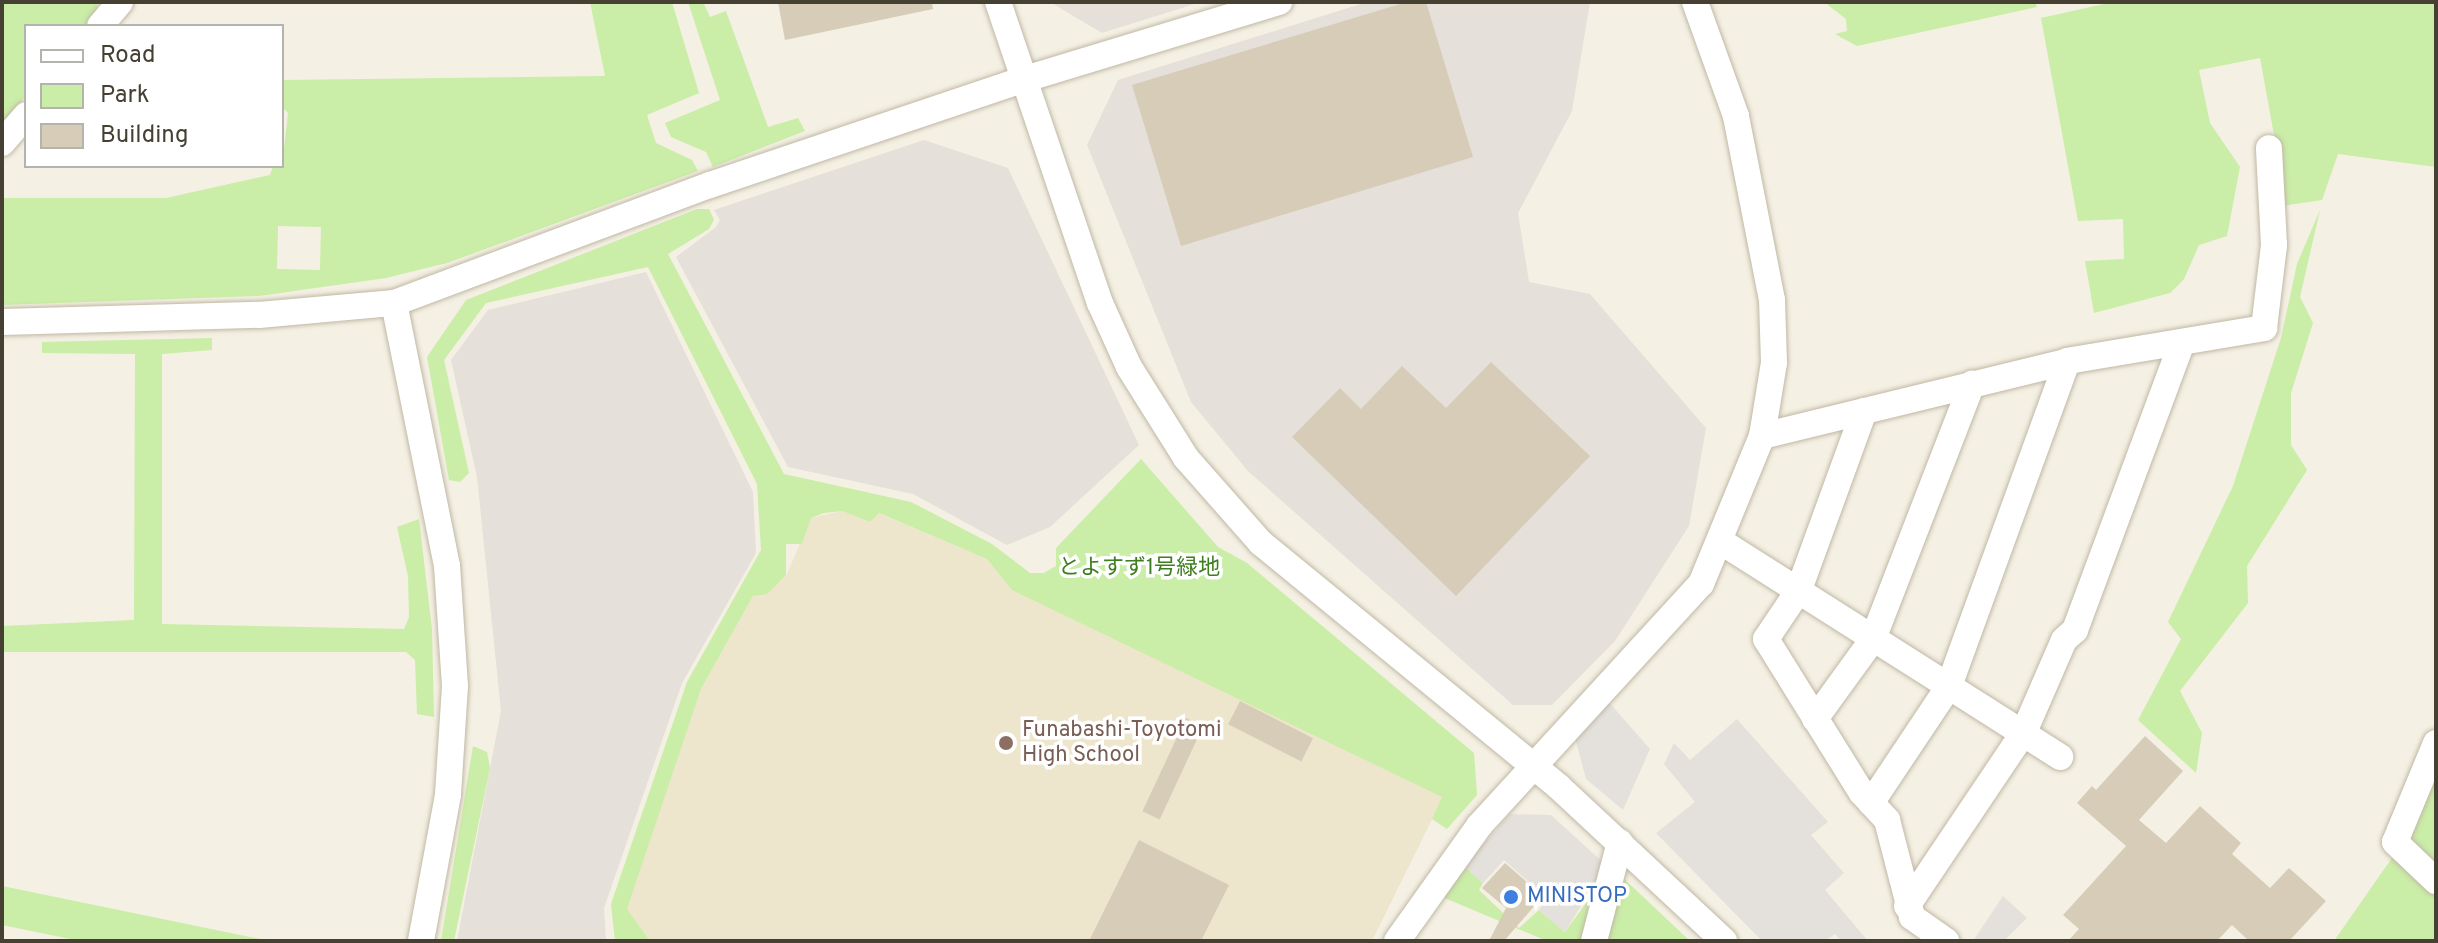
<!DOCTYPE html>
<html>
<head>
<meta charset="utf-8">
<style>
  body { margin:0 }
  #map { position:relative; width:2438px; height:943px; overflow:hidden; background:#f4f0e3; font-family:Overpass,"Noto Sans JP",sans-serif }
  div>[style] { position:absolute }
  .industrial>* { inset:0; background:#e5e0d9 }
  .education>* { inset:0; background:#eee6cc }
  .green>* { inset:0; background:#caeda7 }
  .parking>* { inset:0; background:#e4e1dc }
  .building>* { inset:0; background:#d6ccb8; transform-origin:0 0 }
  .roads { filter:drop-shadow(0 0 2px #c0b8a5) drop-shadow(0 0 2px #c0b8a5) }
  .minor>* { height:26px; margin:-13px; padding:0 13px; transform-origin:13px; border-radius:13px; background:#fff }
  .dots>* { width:22px; height:22px; translate:-50% -50%; box-sizing:border-box; border:4px solid #fff; border-radius:50% }
  span { translate:-50% -50%; white-space:nowrap; text-align:center; line-height:1.15; -webkit-text-stroke:7px #fff; paint-order:stroke }
  .park-label { font-size:22px; color:#3f7e20 }
  .education-label { font-size:22px; color:#785e54 }
  .left { translate:0 -50%; text-align:left }
  .shop-label { font-size:22px; color:#366cbe }
  .frame { position:absolute; inset:0; border:4px solid #464033; pointer-events:none }
  .legend { position:absolute; left:24px; top:24px; width:260px; height:144px; box-sizing:border-box; background:#fff; border:2px solid #b5b3ad; margin:0; padding:10px 14px; list-style:none; font-size:24px; color:#464033 }
  .legend li { display:flex; align-items:center; gap:16px; height:40px }
  .legend b { width:40px; border:2px solid #b5b3ad }
</style>
</head>
<body>
<div id="map">
  <div class="industrial">
    <div style="clip-path:polygon(1050px 2px,1201px 2px,1102px 33px)"></div>
    <div style="clip-path:polygon(1367px 2px,1590px 2px,1572px 111px,1518px 213px,1529px 282px,1590px 294px,1706px 428px,1689px 526px,1615px 641px,1552px 705px,1513px 705px,1248px 471px,1191px 402px,1087px 145px,1118px 80px)"></div>
    <div style="clip-path:polygon(924px 140px,1008px 168px,1139px 445px,1050px 527px,1007px 545px,913px 494px,788px 467px,676px 257px,716px 227px,720px 220px,714px 210px)"></div>
    <div style="clip-path:polygon(646px 272px,753px 492px,756px 553px,682px 683px,604px 908px,606px 941px,457px 941px,501px 711px,477px 477px,451px 360px,488px 310px)"></div>
  </div>
  <div class="education">
    <div style="clip-path:polygon(842px 511px,869px 522px,878px 513px,987px 559px,1013px 590px,1443px 797px,1372px 941px,650px 941px,626px 909px,701px 689px,753px 596px,786px 576px,811px 518px)"></div>
  </div>
  <div class="green">
    <div style="clip-path:polygon(2px 2px,97px 2px,97px 16px,89px 26px,26px 26px,26px 96px,2px 123px)"></div>
    <div style="clip-path:polygon(evenodd,590px 2px,672px 2px,699px 93px,647px 115px,656px 143px,692px 160px,698px 171px,447px 263px,386px 278px,259px 296px,2px 305px,2px 198px,166px 198px,270px 175px,273px 166px,282px 166px,288px 113px,282px 107px,282px 80px,605px 76px,590px 2px,278px 226px,321px 227px,320px 270px,277px 269px,278px 226px)"></div>
    <div style="clip-path:polygon(688px 2px,703px 2px,710px 17px,726px 11px,768px 127px,798px 118px,805px 131px,713px 167px,706px 152px,671px 137px,665px 123px,720px 100px)"></div>
    <div style="clip-path:polygon(1824px 2px,2035px 2px,2037px 7px,1857px 46px,1835px 34px,1847px 31px,1846px 19px)"></div>
    <div style="clip-path:polygon(2113px 2px,2436px 2px,2436px 167px,2338px 154px,2322px 200px,2281px 206px,2277px 151px,2260px 58px,2199px 70px,2210px 123px,2240px 167px,2227px 236px,2199px 245px,2184px 279px,2170px 293px,2094px 313px,2085px 261px,2124px 259px,2123px 219px,2078px 221px,2041px 18px)"></div>
    <div style="clip-path:polygon(697px 209px,709px 209px,714px 220px,709px 229px,668px 254px,784px 474px,911px 502px,992px 544px,1030px 573px,1044px 573px,1056px 566px,1056px 548px,1141px 459px,1218px 547px,1247px 563px,1474px 753px,1477px 795px,1447px 829px,1432px 819px,1442px 797px,1012px 590px,987px 559px,879px 513px,870px 522px,842px 511px,824px 513px,811px 518px,802px 544px,786px 544px,786px 575px,767px 594px,753px 596px,701px 689px,627px 909px,650px 941px,615px 941px,611px 904px,687px 682px,761px 550px,757px 484px,648px 267px,486px 303px,444px 360px,469px 473px,460px 482px,449px 480px,427px 357px,466px 300px)"></div>
    <div style="clip-path:polygon(2320px 210px,2300px 297px,2313px 323px,2291px 393px,2291px 445px,2307px 470px,2247px 566px,2248px 603px,2180px 691px,2202px 733px,2196px 773px,2138px 720px,2181px 639px,2168px 622px,2233px 486px,2281px 338px,2297px 264px)"></div>
    <div style="clip-path:polygon(212px 338px,212px 350px,162px 354px,162px 624px,404px 629px,409px 617px,408px 576px,397px 527px,419px 519px,432px 629px,434px 717px,417px 714px,415px 660px,406px 652px,2px 652px,2px 626px,134px 620px,135px 354px,42px 353px,42px 342px)"></div>
    <div style="clip-path:polygon(473px 746px,487px 752px,490px 768px,454px 941px,441px 941px)"></div>
    <div style="clip-path:polygon(2436px 754px,2436px 872px,2402px 838px)"></div>
    <div style="clip-path:polygon(2394px 855px,2436px 887px,2436px 940px,2334px 941px)"></div>
    <div style="clip-path:polygon(1464px 866px,1483px 883px,1479px 890px,1519px 928px,1539px 910px,1565px 932px,1589px 899px,1583px 941px,1547px 941px,1440px 896px)"></div>
    <div style="clip-path:polygon(1621px 876px,1690px 941px,1604px 941px)"></div>
    <div style="clip-path:polygon(2px 886px,270px 941px,80px 941px,2px 925px)"></div>
  </div>
  <div class="parking">
    <div style="clip-path:polygon(1606px 699px,1650px 749px,1623px 810px,1586px 779px,1574px 734px)"></div>
    <div style="clip-path:polygon(1737px 719px,1828px 822px,1811px 835px,1844px 873px,1825px 890px,1868px 941px,1841px 941px,1835px 934px,1825px 941px,1762px 941px,1656px 833px,1695px 802px,1664px 764px,1674px 743px,1690px 760px)"></div>
    <div style="clip-path:polygon(1510px 814px,1551px 815px,1606px 865px,1565px 932px,1539px 910px,1547px 898px,1504px 860px,1483px 883px,1464px 866px)"></div>
    <div style="clip-path:polygon(2003px 896px,2027px 918px,2004px 941px,1973px 941px)"></div>
  </div>
  <div class="building">
    <div style="clip-path:polygon(778px 2px,932px 2px,933px 9px,785px 40px)"></div>
    <div style="clip-path:polygon(1407px 2px,1426px 2px,1473px 157px,1181px 246px,1132px 85px)"></div>
    <div style="clip-path:polygon(1491px 362px,1590px 456px,1456px 596px,1292px 437px,1340px 388px,1361px 409px,1402px 366px,1446px 408px)"></div>
    <div style="left:1240px;top:701px;width:82px;height:26px;rotate:27deg"></div>
    <div style="left:1186px;top:718px;width:19px;height:103px;rotate:25deg"></div>
    <div style="clip-path:polygon(2145px 736px,2183px 771px,2139px 820px,2166px 843px,2200px 806px,2241px 843px,2232px 854px,2270px 888px,2289px 868px,2326px 901px,2289px 941px,2249px 941px,2232px 925px,2217px 941px,2068px 941px,2079px 929px,2063px 915px,2126px 846px,2077px 803px,2092px 786px,2096px 790px)"></div>
    <div style="clip-path:polygon(1139px 840px,1229px 885px,1201px 941px,1089px 941px)"></div>
    <div style="clip-path:polygon(1505px 863px,1543px 896px,1504px 941px,1489px 941px,1506px 908px,1482px 888px)"></div>
  </div>
  <div class="roads">
    <div class="minor">
      <div style="left:998px;top:2px;width:318px;rotate:71.3deg"></div>
      <div style="left:1100px;top:303px;width:70px;rotate:65.6deg"></div>
      <div style="left:1129px;top:367px;width:107px;rotate:57.9deg"></div>
      <div style="left:1186px;top:458px;width:113px;rotate:48.6deg"></div>
      <div style="left:1261px;top:543px;width:385px;rotate:39.3deg"></div>
      <div style="left:1559px;top:787px;width:226px;rotate:43deg"></div>
      <div style="left:100px;top:26px;width:31px;rotate:-50deg"></div>
      <div style="left:2px;top:143px;width:37px;rotate:-49deg"></div>
      <div style="left:394px;top:303px;width:268px;rotate:78.6deg"></div>
      <div style="left:447px;top:566px;width:120px;rotate:86.2deg"></div>
      <div style="left:455px;top:686px;width:109px;rotate:93.7deg"></div>
      <div style="left:448px;top:795px;width:148px;rotate:100.5deg"></div>
      <div style="left:2px;top:322px;width:257px;rotate:-1.6deg"></div>
      <div style="left:259px;top:315px;width:136px;rotate:-5.1deg"></div>
      <div style="left:394px;top:303px;width:337px;rotate:-20.5deg"></div>
      <div style="left:710px;top:185px;width:329px;rotate:-18.6deg"></div>
      <div style="left:1022px;top:80px;width:269px;rotate:-16.9deg"></div>
      <div style="left:1864px;top:411px;width:190px;rotate:110deg"></div>
      <div style="left:1799px;top:590px;width:59px;rotate:124deg"></div>
      <div style="left:1766px;top:639px;width:181px;rotate:58.1deg"></div>
      <div style="left:1862px;top:793px;width:37px;rotate:47deg"></div>
      <div style="left:1887px;top:820px;width:100px;rotate:75.5deg"></div>
      <div style="left:1912px;top:917px;width:42px;rotate:35.2deg"></div>
      <div style="left:1762px;top:436px;width:320px;rotate:-13.7deg"></div>
      <div style="left:2073px;top:360px;width:194px;rotate:-9.5deg"></div>
      <div style="left:2264px;top:328px;width:84px;rotate:-83.1deg"></div>
      <div style="left:2274px;top:245px;width:97px;rotate:-93deg"></div>
      <div style="left:1720px;top:541px;width:403px;rotate:32.4deg"></div>
      <div style="left:1815px;top:719px;width:99px;rotate:-54.1deg"></div>
      <div style="left:1873px;top:639px;width:274px;rotate:-68.8deg"></div>
      <div style="left:2436px;top:743px;width:107px;rotate:112.5deg"></div>
      <div style="left:2395px;top:842px;width:57px;rotate:43.6deg"></div>
      <div style="left:1871px;top:803px;width:141px;rotate:-56.3deg"></div>
      <div style="left:1949px;top:686px;width:346px;rotate:-70deg"></div>
      <div style="left:1907px;top:906px;width:210px;rotate:-56.1deg"></div>
      <div style="left:2024px;top:732px;width:100px;rotate:-66.5deg"></div>
      <div style="left:2064px;top:640px;width:15px;rotate:-42deg"></div>
      <div style="left:2075px;top:630px;width:307px;rotate:-69.6deg"></div>
      <div style="left:1397px;top:941px;width:141px;rotate:-54.5deg"></div>
      <div style="left:1479px;top:826px;width:328px;rotate:-47.5deg"></div>
      <div style="left:1701px;top:584px;width:160px;rotate:-67.6deg"></div>
      <div style="left:1762px;top:436px;width:74px;rotate:-80.7deg"></div>
      <div style="left:1774px;top:363px;width:63px;rotate:-91.8deg"></div>
      <div style="left:1772px;top:300px;width:187px;rotate:-101.1deg"></div>
      <div style="left:1736px;top:116px;width:121px;rotate:-109.8deg"></div>
      <div style="left:1594px;top:941px;width:102px;rotate:-75.3deg"></div>
    </div>
  </div>
  <div class="dots">
    <div style="left:1006px;top:743px;background:#8d6e63"></div>
    <div style="left:1511px;top:897px;background:#3f7fe0"></div>
  </div>
  <div class="park-label">
    <span style="left:1139px;top:569px">とよすず1号緑地</span>
  </div>
  <div class="education-label">
    <span class="left" style="left:1022px;top:743px">Funabashi-Toyotomi<br>High School</span>
  </div>
  <div class="shop-label">
    <span class="left" style="left:1527px;top:897px">MINISTOP</span>
  </div>
  <div class="frame"></div>
  <ul class="legend">
  <li><b style="height:10px;background:#fff"></b>Road</li>
  <li><b style="height:22px;background:#caeda7"></b>Park</li>
  <li><b style="height:22px;background:#d6ccb8"></b>Building</li>
  </ul>
</div>
</body>
</html>
